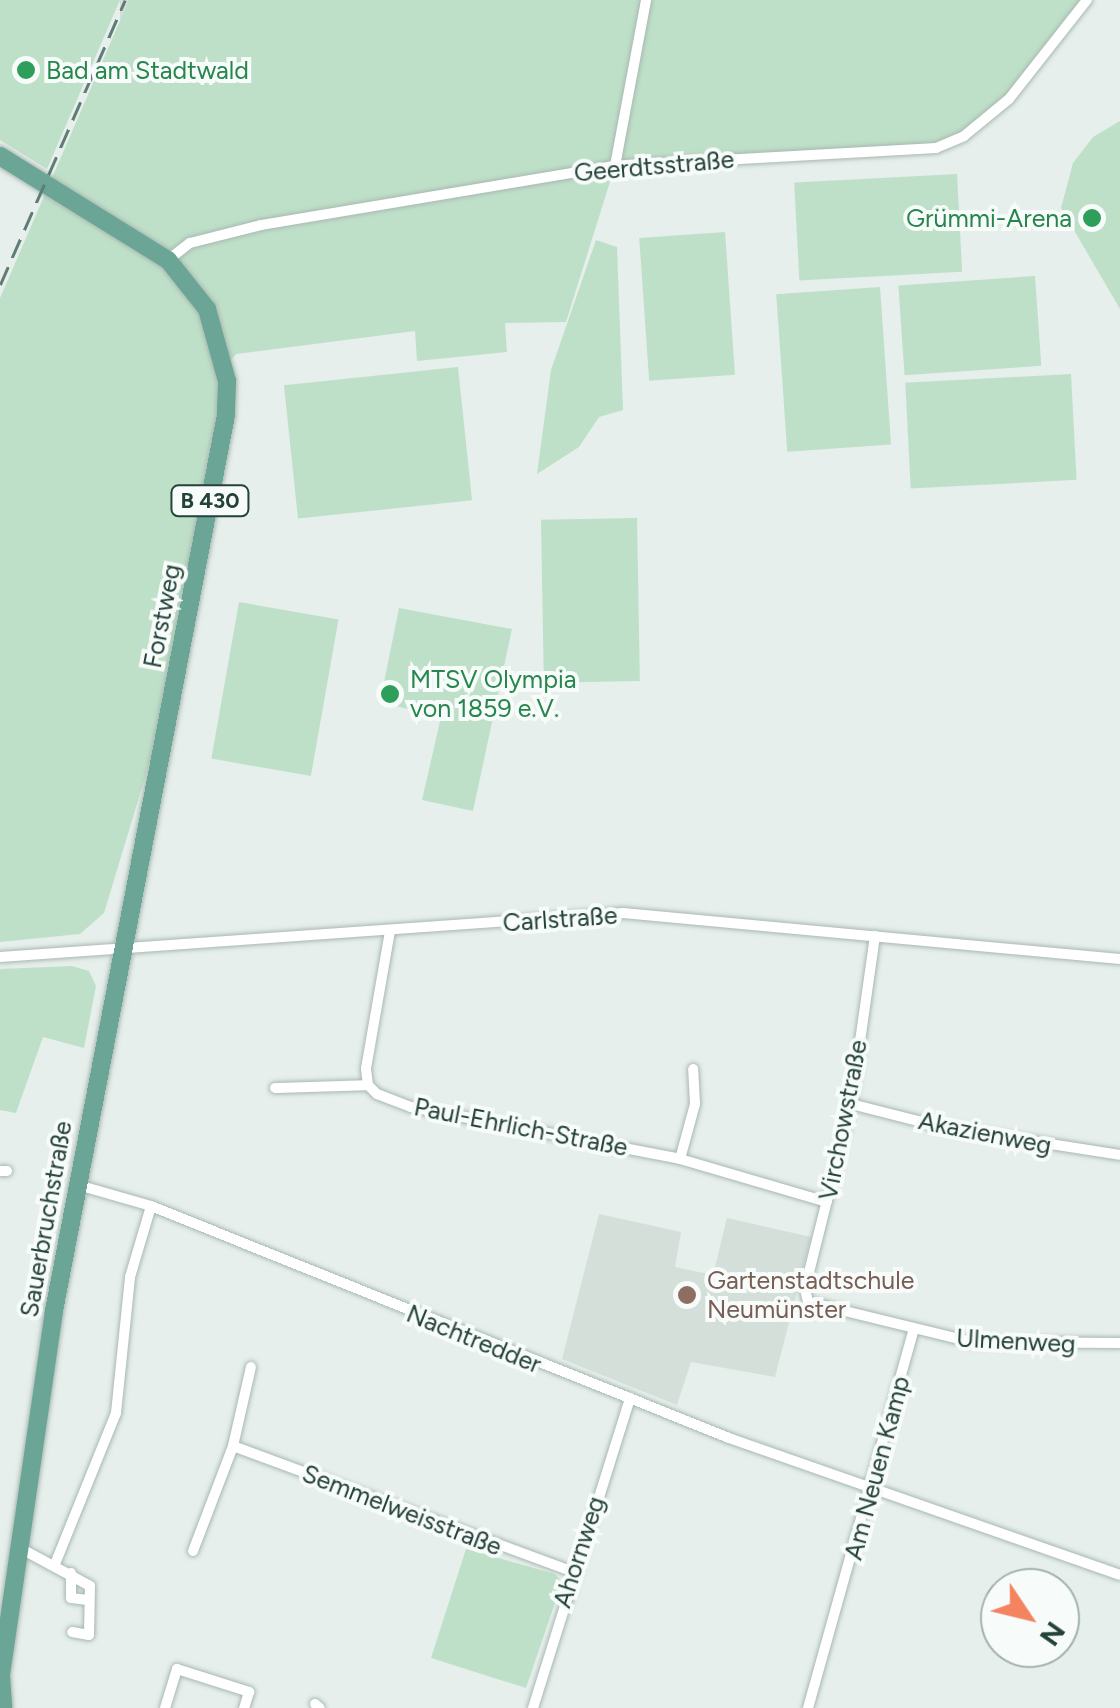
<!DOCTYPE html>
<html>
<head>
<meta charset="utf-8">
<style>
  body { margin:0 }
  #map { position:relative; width:1120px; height:1708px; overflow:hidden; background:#e6efeb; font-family:Figtree,sans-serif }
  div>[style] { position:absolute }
  .built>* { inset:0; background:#d4dfda; transform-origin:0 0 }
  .green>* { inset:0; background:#bfe0c8; transform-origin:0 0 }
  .roads { filter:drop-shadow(0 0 2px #a8b8b2) drop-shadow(0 0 2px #a8b8b2) }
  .minor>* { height:10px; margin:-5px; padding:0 5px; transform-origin:5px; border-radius:5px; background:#fff }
  .primary>* { height:18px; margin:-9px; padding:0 9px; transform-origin:9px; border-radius:9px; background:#6aa596 }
  .rail>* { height:2.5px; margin-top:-1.25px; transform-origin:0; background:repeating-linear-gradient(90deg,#5f7d75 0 20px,transparent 0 30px) }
  .dots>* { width:28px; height:28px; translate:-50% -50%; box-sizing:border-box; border:5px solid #f7fbf9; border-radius:50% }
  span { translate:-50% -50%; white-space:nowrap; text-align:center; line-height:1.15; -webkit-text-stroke:8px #f7fbf9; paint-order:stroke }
  .shield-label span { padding:2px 8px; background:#f7fbf9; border:2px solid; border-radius:8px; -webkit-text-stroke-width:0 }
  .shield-label { font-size:22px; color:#24423a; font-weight:700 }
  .leisure-label { font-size:25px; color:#27864d }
  .left { translate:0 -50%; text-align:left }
  .right { translate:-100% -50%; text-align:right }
  .street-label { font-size:25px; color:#24423a }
  .education-label { font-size:25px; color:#785e54 }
  .north { position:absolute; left:980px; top:1568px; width:100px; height:100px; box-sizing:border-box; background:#f7fbf9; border:2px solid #a3b1ad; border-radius:50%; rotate:125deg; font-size:28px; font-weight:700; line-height:40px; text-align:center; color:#24423a }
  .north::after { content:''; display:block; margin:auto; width:35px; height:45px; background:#f4845f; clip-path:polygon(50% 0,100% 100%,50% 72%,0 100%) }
</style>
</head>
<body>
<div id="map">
  <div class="built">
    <div style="left:120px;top:0;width:9px;height:301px"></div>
    <div style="clip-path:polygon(599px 1214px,681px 1232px,675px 1267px,713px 1275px,727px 1218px,811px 1237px,775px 1377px,691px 1362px,677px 1405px,562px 1359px)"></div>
  </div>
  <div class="green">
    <div style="clip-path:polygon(0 0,120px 0,47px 169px,0 140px)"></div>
    <div style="clip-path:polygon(129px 0,1087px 0,989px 117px,936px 148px,615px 166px,566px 322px,505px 323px,507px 352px,417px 361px,415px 331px,236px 354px,217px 377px,217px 425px,153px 751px,104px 913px,80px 934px,0 942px,0 298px)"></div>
    <div style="clip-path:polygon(1120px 121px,1120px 309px,1061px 208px,1073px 163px,1093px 137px)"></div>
    <div style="left:957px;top:174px;width:98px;height:163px;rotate:87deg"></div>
    <div style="left:725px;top:232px;width:143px;height:86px;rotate:86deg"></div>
    <div style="clip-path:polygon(596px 240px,617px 247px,623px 410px,599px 417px,579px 447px,537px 474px,551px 370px)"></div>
    <div style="left:1035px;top:276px;width:90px;height:137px;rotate:86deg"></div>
    <div style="left:880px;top:287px;width:158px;height:104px;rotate:86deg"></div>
    <div style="left:458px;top:367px;width:134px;height:175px;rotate:84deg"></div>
    <div style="left:1071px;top:374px;width:106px;height:166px;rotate:87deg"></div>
    <div style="left:637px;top:518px;width:163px;height:96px;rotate:89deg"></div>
    <div style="left:239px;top:602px;width:101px;height:159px;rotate:10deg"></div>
    <div style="clip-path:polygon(399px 608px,512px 629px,473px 811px,422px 800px,441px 717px,380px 702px)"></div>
    <div style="clip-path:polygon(72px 966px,89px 971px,96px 986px,84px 1048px,43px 1037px,16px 1113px,0 1110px,0 969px)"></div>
    <div style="clip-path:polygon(466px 1549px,555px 1574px,562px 1582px,526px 1688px,431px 1658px)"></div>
  </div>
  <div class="roads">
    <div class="minor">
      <div style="left:615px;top:166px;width:169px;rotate:-79.4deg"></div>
      <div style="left:168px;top:260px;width:28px;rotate:-38deg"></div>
      <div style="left:190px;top:243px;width:73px;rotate:-14.2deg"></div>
      <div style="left:261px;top:225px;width:359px;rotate:-9.5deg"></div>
      <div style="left:615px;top:166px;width:322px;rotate:-3.2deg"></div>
      <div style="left:936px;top:148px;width:30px;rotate:-23deg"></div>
      <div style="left:964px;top:136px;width:58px;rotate:-39.4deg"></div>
      <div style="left:1009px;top:99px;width:126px;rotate:-51.8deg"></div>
      <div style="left:390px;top:931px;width:140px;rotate:99.9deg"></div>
      <div style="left:366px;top:1069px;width:16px;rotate:83deg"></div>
      <div style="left:368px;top:1085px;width:13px;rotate:45deg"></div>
      <div style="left:377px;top:1094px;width:36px;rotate:21deg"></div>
      <div style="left:411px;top:1107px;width:274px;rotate:10.9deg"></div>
      <div style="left:680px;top:1159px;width:153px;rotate:16.3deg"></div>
      <div style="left:875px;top:936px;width:170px;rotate:98.1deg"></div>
      <div style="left:851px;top:1104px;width:191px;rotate:104deg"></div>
      <div style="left:805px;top:1289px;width:13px;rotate:77deg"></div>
      <div style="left:808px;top:1302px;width:169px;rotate:13.7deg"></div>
      <div style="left:972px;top:1342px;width:148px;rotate:0.4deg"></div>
      <div style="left:0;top:957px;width:625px;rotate:-4.04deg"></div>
      <div style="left:623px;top:913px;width:499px;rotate:5.3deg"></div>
      <div style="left:275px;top:1088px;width:93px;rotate:-1.8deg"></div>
      <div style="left:851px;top:1104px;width:94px;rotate:14.2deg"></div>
      <div style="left:942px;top:1127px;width:180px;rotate:8.9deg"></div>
      <div style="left:680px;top:1159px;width:57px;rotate:-74.7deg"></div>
      <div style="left:695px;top:1104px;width:35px;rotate:-93deg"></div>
      <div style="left:0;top:1171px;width:7px"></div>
      <div style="left:78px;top:1185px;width:76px;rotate:16deg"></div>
      <div style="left:151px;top:1206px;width:623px;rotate:21.87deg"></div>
      <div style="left:729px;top:1438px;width:414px;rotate:19.3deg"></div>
      <div style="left:233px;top:1446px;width:360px;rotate:20.3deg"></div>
      <div style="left:18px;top:1547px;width:82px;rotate:28.4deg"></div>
      <div style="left:90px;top:1586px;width:49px;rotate:91.2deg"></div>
      <div style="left:89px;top:1635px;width:17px;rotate:-170deg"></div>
      <div style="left:193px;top:1551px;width:112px;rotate:-69.1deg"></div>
      <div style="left:233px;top:1446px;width:81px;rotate:-77.2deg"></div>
      <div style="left:55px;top:1564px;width:163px;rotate:-68deg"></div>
      <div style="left:116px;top:1413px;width:137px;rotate:-84.1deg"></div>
      <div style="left:130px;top:1277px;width:74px;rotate:-73.5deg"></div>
      <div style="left:71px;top:1573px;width:25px;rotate:90deg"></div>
      <div style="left:71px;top:1598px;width:17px;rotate:7deg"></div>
      <div style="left:315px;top:1704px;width:6px;rotate:39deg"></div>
      <div style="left:165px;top:1708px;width:41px;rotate:-72.9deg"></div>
      <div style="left:177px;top:1669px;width:76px;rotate:17.7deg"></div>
      <div style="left:249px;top:1692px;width:17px;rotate:107deg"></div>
      <div style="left:533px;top:1708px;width:325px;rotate:-72.6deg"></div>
      <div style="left:808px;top:1708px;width:391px;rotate:-74.4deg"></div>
    </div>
    <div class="primary">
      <div style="left:0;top:156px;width:198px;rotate:31.8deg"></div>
      <div style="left:168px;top:260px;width:63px;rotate:51.5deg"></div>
      <div style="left:207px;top:309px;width:75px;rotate:74.5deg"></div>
      <div style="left:227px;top:381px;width:34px;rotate:92deg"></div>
      <div style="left:226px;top:415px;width:912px;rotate:100.87deg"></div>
      <div style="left:54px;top:1311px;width:372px;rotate:98.3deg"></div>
      <div style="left:1px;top:1676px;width:32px;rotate:86deg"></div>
    </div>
  </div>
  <div class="rail">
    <div style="left:0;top:285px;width:311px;rotate:-66.3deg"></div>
  </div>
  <div class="dots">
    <div style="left:26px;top:70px;background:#2e9e5b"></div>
    <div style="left:1092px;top:218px;background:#2e9e5b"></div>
    <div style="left:390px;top:694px;background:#2e9e5b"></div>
    <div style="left:687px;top:1295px;background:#8d6e63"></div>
  </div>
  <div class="shield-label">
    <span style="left:210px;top:501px">B 430</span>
  </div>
  <div class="leisure-label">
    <span class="left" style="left:46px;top:70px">Bad am Stadtwald</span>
    <span class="right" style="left:1072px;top:218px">Grümmi-Arena</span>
    <span class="left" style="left:410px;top:694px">MTSV Olympia<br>von 1859 e.V.</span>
  </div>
  <div class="street-label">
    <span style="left:654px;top:166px;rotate:-5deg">Geerdtsstraße</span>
    <span style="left:162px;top:616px;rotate:-79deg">Forstweg</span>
    <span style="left:560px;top:919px;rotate:-4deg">Carlstraße</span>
    <span style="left:843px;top:1120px;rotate:-79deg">Virchowstraße</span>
    <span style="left:521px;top:1127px;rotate:11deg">Paul-Ehrlich-Straße</span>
    <span style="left:985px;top:1133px;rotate:11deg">Akazienweg</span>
    <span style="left:46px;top:1219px;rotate:-80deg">Sauerbruchstraße</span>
    <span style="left:474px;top:1339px;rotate:22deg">Nachtredder</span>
    <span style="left:1016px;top:1341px;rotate:3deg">Ulmenweg</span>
    <span style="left:877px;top:1468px;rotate:-75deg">Am Neuen Kamp</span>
    <span style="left:402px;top:1510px;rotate:21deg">Semmelweisstraße</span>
    <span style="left:579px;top:1552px;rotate:-72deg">Ahornweg</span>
  </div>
  <div class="education-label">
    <span class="left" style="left:707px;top:1295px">Gartenstadtschule<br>Neumünster</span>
  </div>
  <div class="north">N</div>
</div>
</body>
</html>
